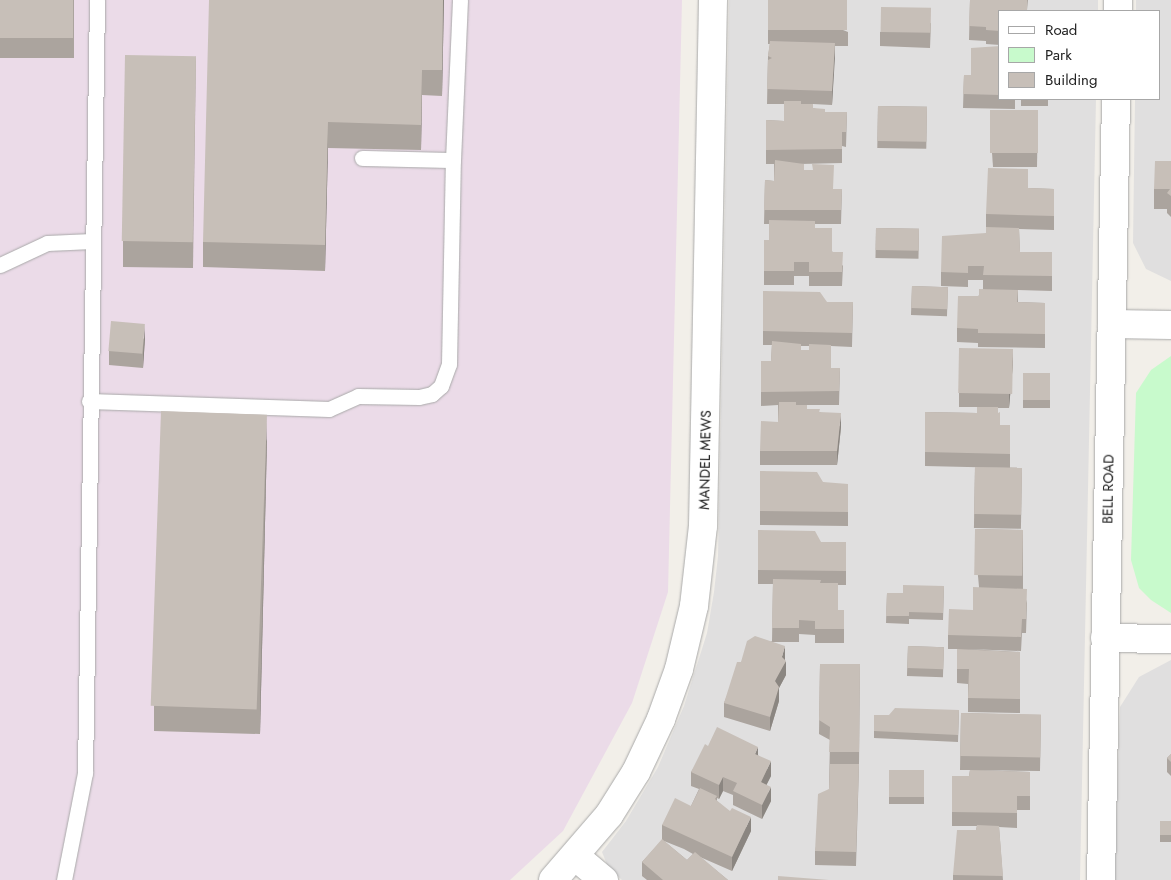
<!DOCTYPE html>
<html>
<head>
<meta charset="utf-8">
<style>
  body { margin:0 }
  #map { position:relative; width:1171px; height:880px; overflow:hidden; background:#f2efe9; font-family:Jost,sans-serif }
  div>[style] { position:absolute }
  .residential>* { inset:0; background:#e0dfdf }
  .industrial>* { inset:0; background:#ebdbe8 }
  .park>* { inset:0; background:#c8facc }
  .roads { filter:drop-shadow(0 0 1px #a9a9a9) drop-shadow(0 0 1px #a9a9a9) }
  .lane>* { height:15px; margin:-7.5px; padding:0 7.5px; transform-origin:7.5px; border-radius:7.5px; background:#fff }
  .street>* { height:28px; margin:-14px; padding:0 14px; transform-origin:14px; border-radius:14px; background:#fff }
  .wall>* { inset:0; background:#aba49e; transform-origin:0 0 }
  .shaded-wall>* { inset:0; background:#8b8681 }
  .building>* { inset:0; background:#c7bfb8; transform-origin:0 0 }
  span { translate:-50% -50%; white-space:nowrap; text-align:center; line-height:1.15; -webkit-text-stroke:4px #fff; paint-order:stroke }
  .street-label { font-size:14px; color:#222 }
  .legend { position:absolute; left:998px; top:10px; width:162px; height:90px; box-sizing:border-box; background:#fff; border:1px solid #a7a7a7; margin:0; padding:6px 9px; list-style:none; font-size:15px; color:#222 }
  .legend li { display:flex; align-items:center; gap:10px; height:25px }
  .legend b { width:25px; border:1px solid #a7a7a7 }
</style>
</head>
<body>
<div id="map">
  <div class="residential">
    <div style="clip-path:polygon(729px 0,1098px 0,1098px 11px,1000px 11px,1000px 99px,1096px 99px,1080px 880px,622px 880px,608px 867px,602px 852px,626px 821px,658px 767px,684px 706px,707px 633px,714px 592px,718px 556px)"></div>
    <div style="clip-path:polygon(1136px 0,1171px 0,1171px 281px,1146px 269px,1133px 243px,1135px 99px,1160px 99px,1160px 11px,1136px 11px)"></div>
    <div style="clip-path:polygon(1171px 660px,1171px 880px,1114px 880px,1120px 707px,1139px 677px)"></div>
  </div>
  <div class="industrial">
    <div style="clip-path:polygon(0 0,682px 0,668px 592px,632px 703px,563px 831px,510px 880px,0 880px)"></div>
  </div>
  <div class="park">
    <div style="clip-path:polygon(1171px 356px,1171px 613px,1151px 600px,1139px 588px,1131px 560px,1136px 393px,1151px 370px)"></div>
  </div>
  <div class="roads">
    <div class="lane">
      <div style="left:362px;top:158px;width:91px;rotate:1.3deg"></div>
      <div style="left:453px;top:160px;width:160px;rotate:-87.5deg"></div>
      <div style="left:0;top:265px;width:52px;rotate:-25.1deg"></div>
      <div style="left:47px;top:243px;width:45px;rotate:-2.5deg"></div>
      <div style="left:89px;top:401px;width:240px;rotate:1.9deg"></div>
      <div style="left:329px;top:409px;width:32px;rotate:-24deg"></div>
      <div style="left:358px;top:396px;width:61px;rotate:0.9deg"></div>
      <div style="left:419px;top:397px;width:13px;rotate:-13deg"></div>
      <div style="left:432px;top:394px;width:12px;rotate:-42deg"></div>
      <div style="left:441px;top:386px;width:23px;rotate:-70deg"></div>
      <div style="left:449px;top:364px;width:204px;rotate:-88.9deg"></div>
      <div style="left:64px;top:880px;width:109px;rotate:-78.9deg"></div>
      <div style="left:85px;top:773px;width:773px;rotate:-89.11deg"></div>
    </div>
    <div class="street">
      <div style="left:1118px;top:11px;width:11px;rotate:-90deg"></div>
      <div style="left:1112px;top:324px;width:59px;rotate:1deg"></div>
      <div style="left:1105px;top:638px;width:66px;rotate:0.9deg"></div>
      <div style="left:575px;top:856px;width:38px;rotate:40deg"></div>
      <div style="left:553px;top:880px;width:86px;rotate:-49.3deg"></div>
      <div style="left:609px;top:815px;width:51px;rotate:-57.9deg"></div>
      <div style="left:636px;top:772px;width:59px;rotate:-64.7deg"></div>
      <div style="left:661px;top:719px;width:53px;rotate:-70.2deg"></div>
      <div style="left:679px;top:669px;width:65px;rotate:-76.6deg"></div>
      <div style="left:694px;top:606px;width:81px;rotate:-83.6deg"></div>
      <div style="left:703px;top:526px;width:526px;rotate:-88.91deg"></div>
      <div style="left:1101px;top:880px;width:781px;rotate:-88.9deg"></div>
    </div>
  </div>
  <div class="wall">
    <div style="left:0;top:0;width:74px;height:58px"></div>
    <div style="clip-path:polygon(444px 0,442px 96px,422px 95px,421px 150px,328px 148px,325px 271px,203px 267px,203px 242px)"></div>
    <div style="clip-path:polygon(768px 0,848px 32px,848px 46px,835px 46px,832px 105px,813px 104px,813px 108px,825px 112px,847px 112px,846px 147px,842px 146px,842px 163px,800px 164px,804px 170px,833px 189px,842px 189px,841px 224px,815px 224px,815px 228px,843px 266px,842px 286px,809px 286px,809px 276px,794px 276px,794px 285px,764px 285px,764px 240px,769px 240px,769px 224px,764px 224px,765px 180px,774px 181px,774px 164px,766px 164px,766px 120px,784px 121px,784px 104px,767px 104px,768px 56px,770px 44px,768px 44px)"></div>
    <div style="clip-path:polygon(970px 0,1028px 0,1027px 10px,1034px 10px,1034px 11px,1000px 11px,1000px 45px,986px 44px,986px 41px,969px 40px)"></div>
    <div style="clip-path:polygon(931px 23px,930px 48px,880px 46px,880px 32px)"></div>
    <div style="clip-path:polygon(1000px 46px,1000px 99px,1015px 99px,1015px 109px,963px 108px,964px 75px,971px 75px)"></div>
    <div style="clip-path:polygon(196px 56px,193px 268px,123px 267px,123px 241px)"></div>
    <div style="left:1021px;top:99px;width:27px;height:7px"></div>
    <div style="left:878px;top:106px;width:49px;height:42px;rotate:1deg"></div>
    <div style="clip-path:polygon(990px 110px,1038px 110px,1037px 167px,993px 167px,990px 124px)"></div>
    <div style="clip-path:polygon(1171px 161px,1171px 217px,1167px 213px,1167px 209px,1154px 209px,1154px 189px)"></div>
    <div style="clip-path:polygon(1028px 188px,1054px 189px,1054px 230px,1019px 229px,1020px 252px,1052px 252px,1052px 291px,1018px 290px,1018px 302px,1045px 303px,1045px 348px,978px 347px,978px 343px,957px 342px,957px 328px,983px 289px,983px 280px,968px 280px,968px 287px,941px 286px,941px 272px,986px 233px,986px 214px)"></div>
    <div style="left:876px;top:228px;width:43px;height:30px;rotate:1deg"></div>
    <div style="left:912px;top:286px;width:36px;height:29px;rotate:2deg"></div>
    <div style="clip-path:polygon(evenodd,763px 291px,827px 302px,853px 302px,852px 347px,831px 346px,831px 368px,840px 368px,839px 405px,803px 405px,807px 409px,820px 412px,841px 427px,837px 465px,760px 465px,760px 451px,778px 422px,778px 405px,761px 406px,761px 361px,771px 361px,772px 345px,763px 345px,763px 291px,801px 346px,809px 346px,809px 350px,801px 350px,801px 346px)"></div>
    <div style="clip-path:polygon(145px 338px,143px 368px,109px 365px,109px 351px)"></div>
    <div style="clip-path:polygon(959px 348px,1013px 363px,1009px 408px,998px 408px,998px 413px,1000px 425px,1010px 425px,1010px 468px,925px 466px,925px 412px,977px 413px,977px 407px,959px 407px)"></div>
    <div style="left:1023px;top:373px;width:27px;height:35px"></div>
    <div style="clip-path:polygon(267px 439px,260px 734px,154px 731px,154px 706px)"></div>
    <div style="left:975px;top:467px;width:47px;height:61px;rotate:1deg"></div>
    <div style="clip-path:polygon(760px 471px,823px 482px,848px 498px,848px 526px,760px 525px)"></div>
    <div style="clip-path:polygon(975px 529px,1023px 530px,1023px 589px,1027px 603px,1026px 633px,1022px 633px,1021px 651px,967px 649px,1020px 652px,1020px 713px,968px 712px,968px 684px,957px 683px,957px 649px,948px 649px,948px 635px,973px 610px,979px 587px,975px 543px)"></div>
    <div style="clip-path:polygon(758px 530px,821px 542px,846px 542px,846px 585px,838px 585px,838px 610px,844px 610px,844px 643px,815px 643px,815px 635px,799px 634px,799px 642px,772px 642px,785px 660px,786px 675px,779px 688px,779px 701px,770px 731px,724px 717px,724px 703px,741px 662px,772px 641px,773px 584px,758px 584px)"></div>
    <div style="clip-path:polygon(944px 586px,943px 620px,909px 619px,909px 624px,886px 623px,887px 593px,903px 593px)"></div>
    <div style="left:908px;top:646px;width:36px;height:30px;rotate:2deg"></div>
    <div style="clip-path:polygon(820px 664px,860px 664px,859px 766px,856px 866px,815px 865px,815px 851px,829px 789px,830px 740px,819px 734px)"></div>
    <div style="clip-path:polygon(959px 710px,958px 742px,874px 738px,874px 715px,889px 715px)"></div>
    <div style="clip-path:polygon(961px 713px,1041px 715px,1040px 771px,973px 770px,1030px 772px,1030px 810px,1017px 810px,1017px 828px,999px 827px,1003px 880px,953px 880px,953px 875px,976px 830px,977px 826px,952px 826px,952px 776px,969px 776px,970px 770px,960px 770px)"></div>
    <div style="clip-path:polygon(evenodd,708px 746px,758px 755px,771px 776px,766px 785px,771px 801px,762px 819px,733px 805px,733px 795px,723px 791px,719px 799px,717px 798px,717px 801px,751px 831px,732px 871px,700px 857px,728px 880px,647px 880px,642px 876px,642px 862px,662px 840px,662px 825px,691px 806px,699px 789px,691px 786px,691px 772px,708px 746px,664px 841px,684px 849px,693px 854px,687px 860px,664px 841px)"></div>
    <div style="clip-path:polygon(1171px 754px,1171px 776px,1167px 772px,1167px 758px)"></div>
    <div style="left:889px;top:770px;width:35px;height:34px"></div>
    <div style="left:1160px;top:821px;width:11px;height:21px"></div>
  </div>
  <div class="shaded-wall">
    <div style="clip-path:polygon(443px 0,444px 0,442px 96px,442px 70px)"></div>
    <div style="clip-path:polygon(835px 43px,835px 57px,832px 105px,832px 91px)"></div>
    <div style="clip-path:polygon(422px 70px,422px 95px,421px 150px,421px 125px)"></div>
    <div style="clip-path:polygon(328px 122px,328px 148px,325px 271px,325px 245px)"></div>
    <div style="clip-path:polygon(145px 324px,145px 338px,143px 368px,143px 354px)"></div>
    <div style="clip-path:polygon(1013px 349px,1013px 363px,1009px 408px,1009px 394px)"></div>
    <div style="clip-path:polygon(841px 413px,841px 427px,837px 465px,837px 451px)"></div>
    <div style="clip-path:polygon(267px 414px,267px 439px,260px 734px,260px 709px)"></div>
    <div style="clip-path:polygon(785px 646px,785px 660px,783px 666px,786px 661px,786px 675px,779px 688px,779px 701px,770px 731px,770px 717px,775px 681px)"></div>
    <div style="clip-path:polygon(758px 747px,758px 761px,755px 754px)"></div>
    <div style="clip-path:polygon(771px 761px,771px 776px,761px 796px,761px 782px)"></div>
    <div style="clip-path:polygon(723px 777px,723px 791px,719px 799px,719px 785px)"></div>
    <div style="clip-path:polygon(771px 787px,771px 801px,762px 819px,762px 805px)"></div>
    <div style="clip-path:polygon(751px 817px,751px 831px,732px 871px,732px 857px)"></div>
  </div>
  <div class="building">
    <div style="left:0;top:0;width:73px;height:38px"></div>
    <div style="clip-path:polygon(209px 0,443px 0,442px 70px,422px 70px,421px 125px,328px 122px,325px 245px,203px 242px)"></div>
    <div style="left:768px;top:0;width:79px;height:30px"></div>
    <div style="clip-path:polygon(970px 0,1027px 0,1027px 10px,1034px 10px,1034px 11px,1000px 11px,1000px 31px,986px 30px,986px 27px,969px 26px)"></div>
    <div style="left:881px;top:7px;width:50px;height:25px;rotate:1deg"></div>
    <div style="clip-path:polygon(770px 41px,835px 43px,832px 91px,767px 89px,768px 60px,772px 58px,768px 56px)"></div>
    <div style="clip-path:polygon(1000px 46px,1000px 95px,963px 94px,964px 75px,971px 75px,971px 48px)"></div>
    <div style="left:125px;top:55px;width:71px;height:186px;rotate:1deg"></div>
    <div style="clip-path:polygon(784px 101px,801px 101px,801px 104px,813px 104px,813px 108px,825px 109px,825px 112px,847px 112px,846px 132px,842px 132px,842px 149px,766px 150px,766px 120px,784px 121px)"></div>
    <div style="left:878px;top:106px;width:49px;height:35px;rotate:1deg"></div>
    <div style="left:990px;top:110px;width:48px;height:43px"></div>
    <div style="clip-path:polygon(775px 160px,804px 164px,804px 170px,813px 170px,812px 164px,834px 165px,833px 189px,842px 189px,841px 210px,764px 210px,765px 180px,774px 181px)"></div>
    <div style="clip-path:polygon(1155px 161px,1171px 161px,1171px 196px,1167px 193px,1170px 189px,1154px 189px)"></div>
    <div style="clip-path:polygon(988px 168px,1028px 169px,1028px 188px,1054px 189px,1054px 216px,986px 214px)"></div>
    <div style="clip-path:polygon(769px 220px,815px 221px,815px 228px,832px 228px,832px 252px,843px 252px,842px 272px,809px 272px,809px 262px,794px 262px,794px 271px,764px 271px,764px 240px,769px 240px)"></div>
    <div style="clip-path:polygon(986px 227px,1019px 228px,1020px 252px,1052px 252px,1052px 276px,983px 275px,984px 266px,968px 266px,968px 273px,941px 272px,942px 236px,986px 233px)"></div>
    <div style="left:876px;top:228px;width:43px;height:22px;rotate:1deg"></div>
    <div style="left:912px;top:286px;width:36px;height:22px;rotate:2deg"></div>
    <div style="clip-path:polygon(979px 289px,1018px 290px,1017px 302px,1045px 303px,1045px 334px,978px 333px,978px 329px,957px 328px,958px 296px,979px 296px)"></div>
    <div style="clip-path:polygon(763px 291px,820px 292px,827px 302px,853px 302px,852px 333px,763px 331px)"></div>
    <div style="left:111px;top:321px;width:34px;height:30px;rotate:5deg"></div>
    <div style="clip-path:polygon(772px 341px,801px 344px,801px 350px,809px 350px,809px 344px,831px 345px,831px 368px,840px 368px,839px 391px,761px 392px,761px 361px,771px 361px)"></div>
    <div style="left:959px;top:348px;width:54px;height:45px;rotate:1deg"></div>
    <div style="left:1023px;top:373px;width:27px;height:27px"></div>
    <div style="clip-path:polygon(779px 402px,796px 402px,796px 405px,807px 405px,807px 409px,820px 409px,819px 412px,841px 413px,837px 451px,760px 451px,761px 421px,778px 422px)"></div>
    <div style="clip-path:polygon(977px 407px,998px 407px,998px 413px,1000px 412px,1000px 425px,1010px 425px,1010px 454px,925px 452px,925px 412px,977px 413px)"></div>
    <div style="left:161px;top:411px;width:106px;height:295px;rotate:2deg"></div>
    <div style="left:975px;top:467px;width:47px;height:47px;rotate:1deg"></div>
    <div style="clip-path:polygon(760px 471px,817px 472px,823px 482px,848px 484px,848px 512px,760px 511px)"></div>
    <div style="left:975px;top:529px;width:48px;height:46px;rotate:1deg"></div>
    <div style="clip-path:polygon(758px 530px,815px 531px,821px 542px,846px 542px,846px 571px,758px 570px)"></div>
    <div style="clip-path:polygon(773px 579px,821px 580px,820px 583px,838px 583px,838px 610px,844px 610px,844px 629px,815px 629px,815px 621px,799px 620px,799px 628px,772px 628px)"></div>
    <div style="clip-path:polygon(903px 585px,944px 586px,943px 613px,909px 612px,909px 616px,886px 616px,887px 593px,903px 593px)"></div>
    <div style="clip-path:polygon(973px 587px,1027px 589px,1026px 619px,1022px 619px,1021px 637px,948px 635px,949px 609px,973px 610px)"></div>
    <div style="clip-path:polygon(755px 636px,785px 646px,782px 657px,786px 661px,775px 681px,779px 687px,770px 717px,724px 703px,737px 662px,741px 662px,747px 641px)"></div>
    <div style="left:908px;top:646px;width:36px;height:22px;rotate:2deg"></div>
    <div style="clip-path:polygon(957px 649px,1020px 652px,1020px 699px,968px 698px,969px 669px,957px 669px)"></div>
    <div style="clip-path:polygon(820px 664px,860px 664px,859px 752px,829px 752px,830px 727px,819px 720px)"></div>
    <div style="clip-path:polygon(895px 708px,959px 710px,958px 735px,874px 731px,874px 715px,889px 715px)"></div>
    <div style="left:961px;top:713px;width:80px;height:43px;rotate:1deg"></div>
    <div style="clip-path:polygon(717px 727px,758px 747px,755px 754px,771px 761px,761px 782px,771px 787px,762px 805px,733px 791px,737px 783px,723px 777px,719px 785px,691px 772px,705px 744px,708px 746px)"></div>
    <div style="clip-path:polygon(1171px 754px,1171px 762px,1167px 758px)"></div>
    <div style="clip-path:polygon(830px 764px,859px 764px,856px 852px,815px 851px,818px 794px,829px 789px)"></div>
    <div style="left:889px;top:770px;width:35px;height:27px"></div>
    <div style="clip-path:polygon(970px 770px,1030px 772px,1030px 796px,1017px 796px,1017px 813px,952px 812px,952px 776px,969px 776px)"></div>
    <div style="clip-path:polygon(700px 788px,717px 796px,715px 799px,730px 811px,732px 808px,751px 817px,732px 857px,662px 825px,675px 798px,691px 806px)"></div>
    <div style="left:1160px;top:821px;width:11px;height:14px"></div>
    <div style="clip-path:polygon(977px 825px,999px 826px,1003px 876px,953px 875px,957px 830px,976px 830px)"></div>
    <div style="clip-path:polygon(662px 839px,687px 860px,695px 852px,728px 880px,663px 880px,642px 862px)"></div>
    <div style="clip-path:polygon(778px 876px,829px 880px,778px 880px)"></div>
  </div>
  <div class="street-label">
    <span style="left:705px;top:460px;rotate:-89deg">MANDEL MEWS</span>
    <span style="left:1108px;top:489px;rotate:-89deg">BELL ROAD</span>
  </div>
  <ul class="legend">
  <li><b style="height:6px;background:#fff"></b>Road</li>
  <li><b style="height:14px;background:#c8facc"></b>Park</li>
  <li><b style="height:14px;background:#c7bfb8"></b>Building</li>
  </ul>
</div>
</body>
</html>
